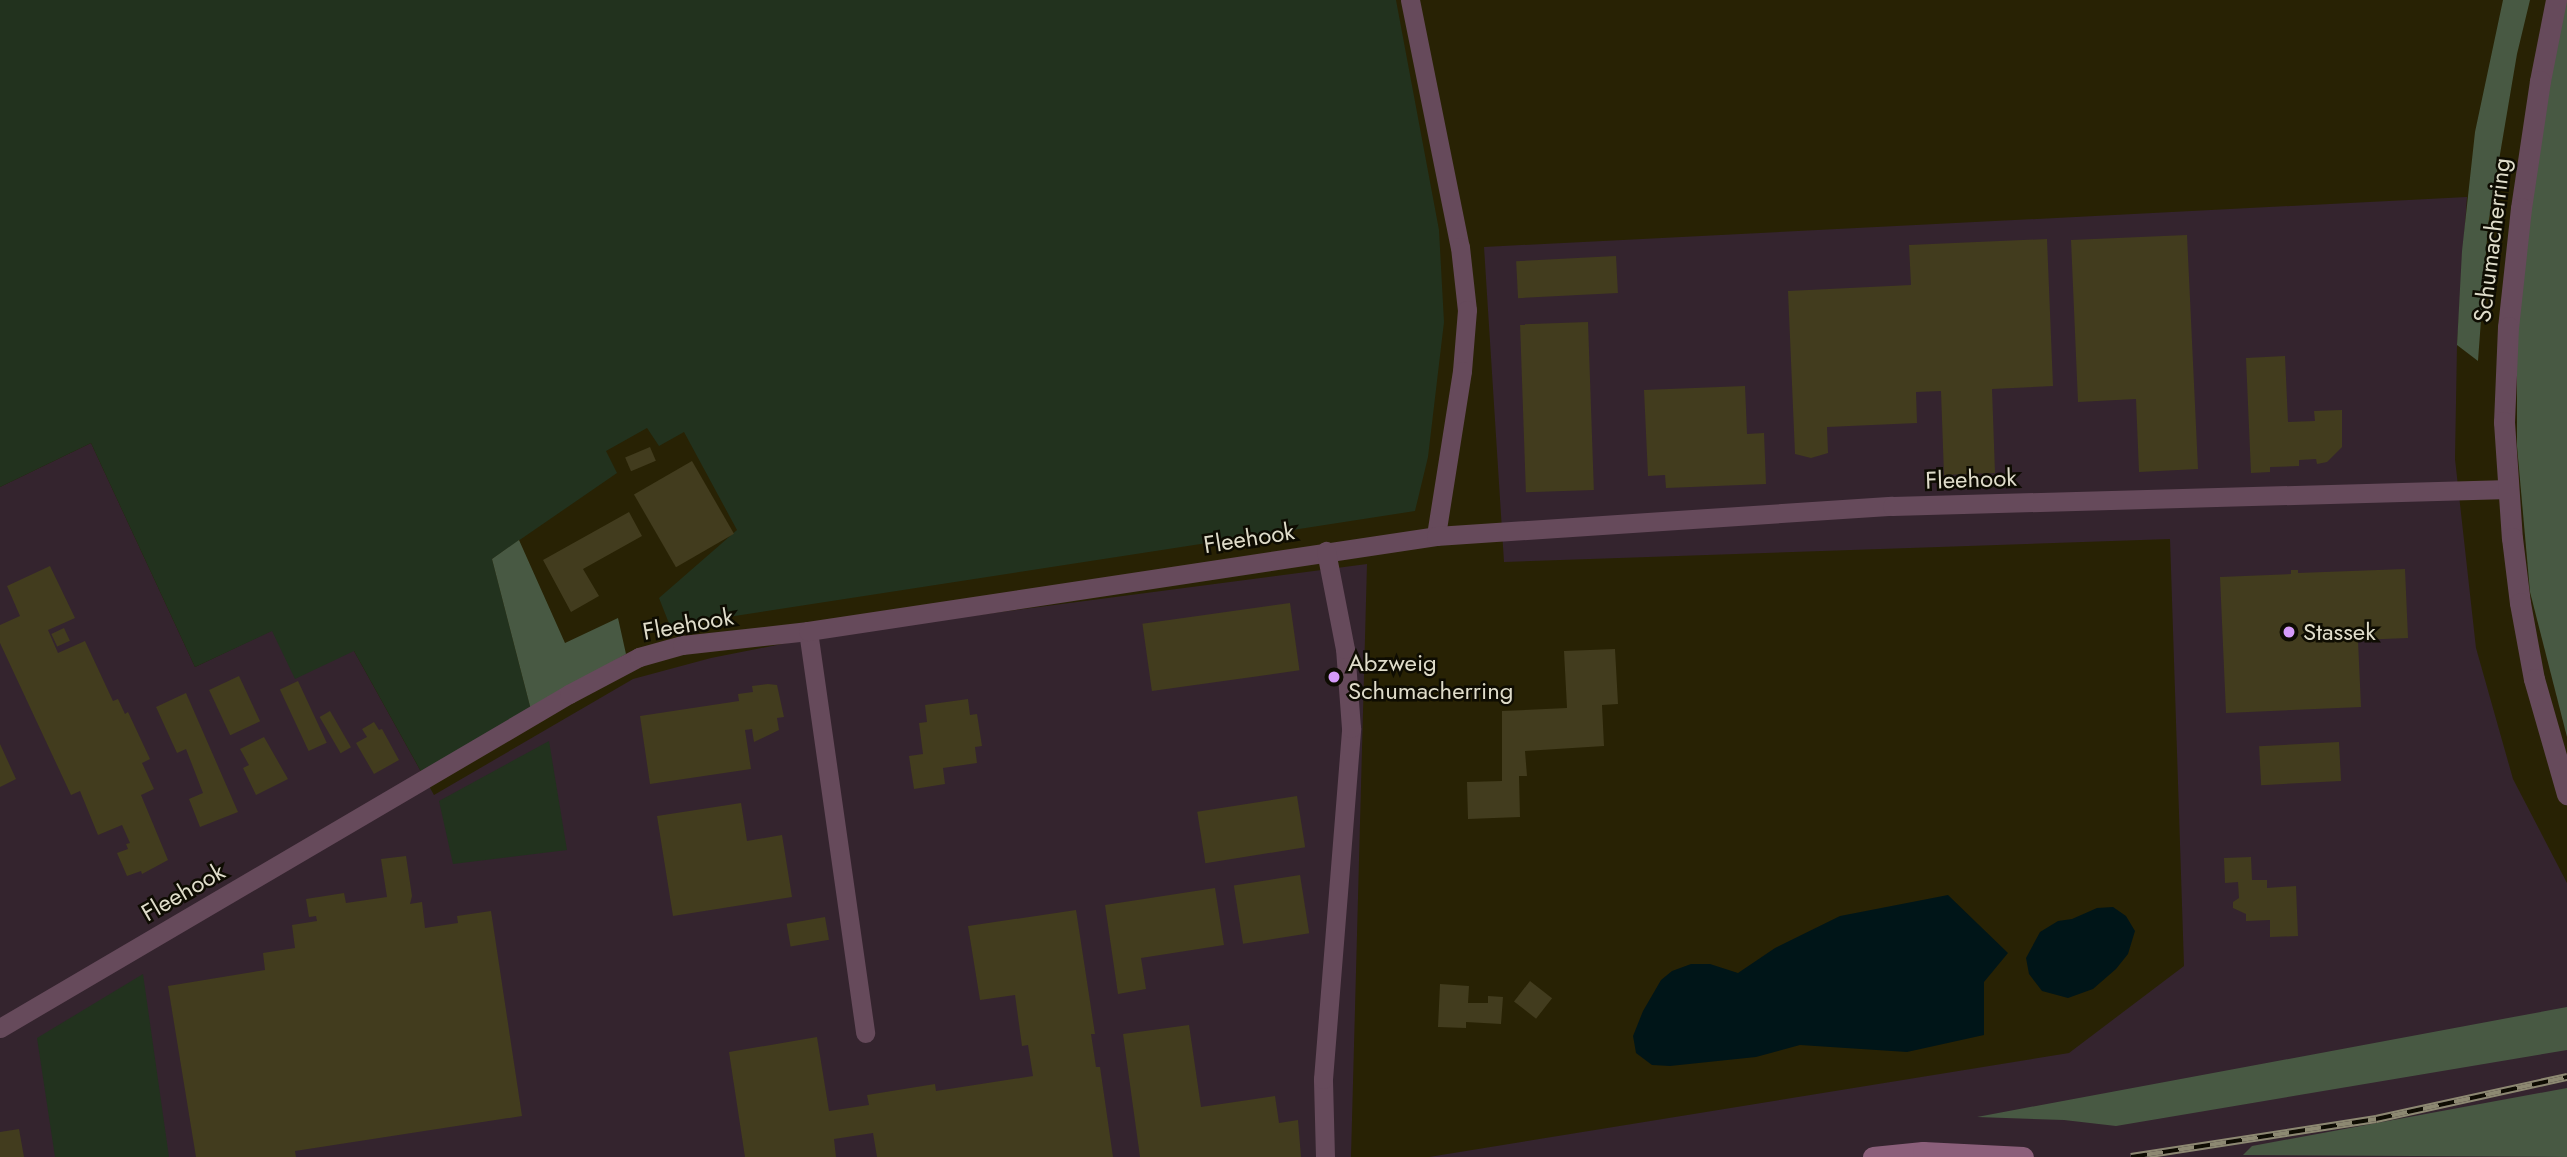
<!DOCTYPE html>
<html>
<head>
<meta charset="utf-8">
<style>
  body { margin:0 }
  #map { position:relative; width:2567px; height:1157px; overflow:hidden; background:#282204; font-family:Jost,sans-serif }
  div>[style] { position:absolute }
  .industrial>* { inset:0; background:#34242e }
  .green>* { inset:0; background:#22321e }
  .forest>* { inset:0; background:#485943 }
  .water>* { inset:0; background:#001518 }
  .building>* { inset:0; background:#423c1e; transform-origin:0 0 }
  .minor>* { height:19px; margin:-9.5px; padding:0 9.5px; transform-origin:9.5px; border-radius:9.5px; background:#664a5b }
  .tertiary>* { height:21px; margin:-10.5px; padding:0 10.5px; transform-origin:10.5px; border-radius:10.5px; background:#664a5b }
  .secondary>* { height:21px; margin:-10.5px; padding:0 10.5px; transform-origin:10.5px; border-radius:10.5px; background:#8b5f7a }
  .rail>* { height:8px; margin-top:-4px; transform-origin:0; background:repeating-linear-gradient(90deg,#0e0c02 0 16px,#8d8972 0 32px); box-sizing:border-box; border-block:2px solid #8d8972 }
  .dots>* { width:19px; height:19px; translate:-50% -50%; box-sizing:border-box; border:4px solid #0e0c02; border-radius:50% }
  span { translate:-50% -50%; white-space:nowrap; text-align:center; line-height:1.15; -webkit-text-stroke:5px #0e0c02; paint-order:stroke }
  .street-label { font-size:24px; color:#dfdcca }
  .poi-label { font-size:24px; color:#dfdcca }
  .left { translate:0 -50%; text-align:left }
</style>
</head>
<body>
<div id="map">
  <div class="industrial">
    <div style="clip-path:polygon(2467px 197px,2457px 345px,2455px 459px,2476px 648px,2513px 779px,2567px 883px,2567px 1157px,1429px 1157px,2069px 1053px,2184px 966px,2170px 539px,1504px 562px,1484px 247px)"></div>
    <div style="clip-path:polygon(91px 443px,195px 667px,273px 630px,354px 651px,434px 795px,633px 679px,711px 658px,832px 634px,1367px 564px,1351px 1157px,0 1157px,0 487px)"></div>
  </div>
  <div class="green">
    <div style="clip-path:polygon(0 0,1396px 0,1439px 230px,1444px 322px,1428px 457px,1415px 511px,670px 626px,659px 598px,737px 530px,684px 432px,659px 446px,647px 428px,606px 451px,617px 473px,492px 559px,531px 710px,423px 775px,354px 651px,295px 679px,272px 631px,195px 667px,91px 443px,0 487px)"></div>
    <div style="clip-path:polygon(549px 741px,567px 850px,453px 864px,439px 801px)"></div>
    <div style="clip-path:polygon(143px 974px,169px 1157px,55px 1157px,37px 1038px)"></div>
  </div>
  <div class="forest">
    <div style="clip-path:polygon(2503px 0,2530px 0,2517px 54px,2488px 225px,2478px 361px,2457px 345px,2462px 251px,2475px 132px)"></div>
    <div style="clip-path:polygon(2561px 0,2567px 0,2567px 737px,2530px 592px,2517px 446px,2517px 329px,2548px 62px)"></div>
    <div style="clip-path:polygon(519px 540px,565px 643px,618px 618px,626px 654px,531px 710px,492px 559px)"></div>
    <div style="clip-path:polygon(2567px 1007px,2567px 1050px,2116px 1126px,2064px 1120px,1977px 1117px)"></div>
    <div style="clip-path:polygon(2567px 1088px,2567px 1157px,2243px 1155px,2252px 1146px)"></div>
  </div>
  <div class="water">
    <div style="clip-path:polygon(1948px 895px,2008px 953px,1984px 982px,1984px 1035px,1907px 1052px,1800px 1045px,1756px 1057px,1670px 1066px,1652px 1065px,1636px 1053px,1633px 1036px,1643px 1011px,1661px 980px,1672px 971px,1691px 964px,1710px 964px,1738px 973px,1775px 948px,1840px 916px)"></div>
    <div style="clip-path:polygon(2113px 907px,2126px 916px,2135px 931px,2128px 954px,2116px 969px,2093px 989px,2068px 998px,2042px 991px,2029px 974px,2026px 958px,2040px 932px,2058px 921px,2072px 919px,2097px 908px)"></div>
  </div>
  <div class="building">
    <div style="clip-path:polygon(2187px 235px,2198px 469px,2139px 472px,2136px 399px,2078px 402px,2071px 240px)"></div>
    <div style="clip-path:polygon(2047px 239px,2053px 386px,1992px 389px,1995px 473px,1944px 475px,1941px 391px,1916px 392px,1917px 423px,1827px 427px,1828px 453px,1811px 458px,1795px 454px,1788px 291px,1911px 285px,1909px 245px)"></div>
    <div style="left:1616px;top:256px;width:37px;height:100px;rotate:87deg"></div>
    <div style="left:1588px;top:322px;width:168px;height:68px;rotate:88deg"></div>
    <div style="clip-path:polygon(2285px 356px,2288px 422px,2315px 421px,2314px 411px,2342px 410px,2342px 447px,2327px 462px,2317px 464px,2316px 459px,2299px 460px,2299px 466px,2270px 467px,2270px 472px,2251px 473px,2246px 358px)"></div>
    <div style="clip-path:polygon(1745px 386px,1747px 434px,1764px 433px,1766px 484px,1666px 488px,1665px 475px,1648px 476px,1644px 390px)"></div>
    <div style="left:650px;top:447px;width:15px;height:27px;rotate:67deg"></div>
    <div style="left:692px;top:461px;width:84px;height:67px;rotate:60deg"></div>
    <div style="clip-path:polygon(629px 512px,642px 536px,583px 569px,599px 596px,571px 612px,543px 560px)"></div>
    <div style="clip-path:polygon(50px 566px,75px 618px,48px 630px,58px 653px,85px 641px,113px 701px,118px 699px,125px 714px,128px 712px,150px 759px,142px 763px,154px 789px,141px 795px,168px 860px,142px 874px,141px 871px,127px 876px,117px 853px,128px 849px,126px 844px,130px 843px,122px 825px,98px 835px,80px 791px,71px 795px,0 643px,0 625px,20px 616px,7px 586px)"></div>
    <div style="clip-path:polygon(2405px 569px,2408px 638px,2358px 640px,2361px 707px,2226px 713px,2220px 577px,2291px 574px,2291px 570px,2298px 570px,2298px 573px)"></div>
    <div style="left:1290px;top:603px;width:68px;height:149px;rotate:82deg"></div>
    <div style="left:64px;top:628px;width:14px;height:14px;rotate:65deg"></div>
    <div style="clip-path:polygon(1615px 649px,1618px 704px,1602px 705px,1604px 746px,1525px 751px,1527px 776px,1519px 776px,1520px 817px,1468px 819px,1467px 782px,1502px 781px,1502px 711px,1567px 708px,1564px 651px)"></div>
    <div style="left:239px;top:676px;width:50px;height:33px;rotate:65deg"></div>
    <div style="left:298px;top:681px;width:68px;height:20px;rotate:65deg"></div>
    <div style="clip-path:polygon(768px 684px,777px 685px,784px 717px,777px 718px,779px 730px,754px 742px,752px 729px,745px 730px,751px 769px,650px 784px,640px 716px,739px 701px,738px 694px,753px 692px,752px 686px)"></div>
    <div style="clip-path:polygon(186px 693px,238px 812px,200px 827px,189px 799px,203px 793px,186px 749px,177px 753px,156px 707px)"></div>
    <div style="clip-path:polygon(968px 699px,970px 715px,977px 714px,982px 746px,975px 747px,977px 763px,943px 768px,945px 784px,914px 789px,909px 756px,923px 754px,919px 723px,927px 722px,925px 705px)"></div>
    <div style="left:330px;top:711px;width:42px;height:12px;rotate:60deg"></div>
    <div style="clip-path:polygon(374px 722px,379px 730px,382px 729px,399px 760px,374px 774px,356px 743px,367px 737px,362px 729px)"></div>
    <div style="clip-path:polygon(264px 737px,288px 779px,256px 795px,243px 768px,249px 765px,240px 749px)"></div>
    <div style="left:2339px;top:742px;width:39px;height:80px;rotate:87deg"></div>
    <div style="clip-path:polygon(0 744px,16px 779px,0 787px)"></div>
    <div style="left:1297px;top:796px;width:52px;height:101px;rotate:81deg"></div>
    <div style="clip-path:polygon(741px 803px,747px 841px,782px 835px,792px 897px,673px 916px,657px 816px)"></div>
    <div style="clip-path:polygon(406px 856px,412px 896px,410px 904px,422px 902px,425px 928px,458px 923px,457px 916px,491px 911px,522px 1116px,295px 1151px,296px 1157px,196px 1157px,168px 986px,265px 970px,263px 953px,295px 948px,292px 925px,317px 921px,316px 916px,309px 917px,306px 899px,344px 893px,346px 903px,387px 897px,381px 859px)"></div>
    <div style="clip-path:polygon(2251px 857px,2252px 880px,2267px 880px,2267px 888px,2296px 886px,2298px 936px,2270px 937px,2270px 920px,2246px 921px,2246px 914px,2233px 908px,2233px 902px,2239px 898px,2238px 882px,2225px 883px,2224px 858px)"></div>
    <div style="left:1300px;top:875px;width:59px;height:67px;rotate:81deg"></div>
    <div style="clip-path:polygon(1215px 888px,1224px 945px,1141px 958px,1146px 989px,1118px 994px,1105px 905px)"></div>
    <div style="clip-path:polygon(1076px 910px,1095px 1034px,1091px 1034px,1096px 1067px,1100px 1067px,1113px 1157px,877px 1157px,873px 1133px,834px 1139px,836px 1157px,745px 1157px,729px 1052px,817px 1037px,829px 1111px,869px 1105px,867px 1095px,935px 1084px,936px 1091px,1033px 1076px,1028px 1045px,1022px 1046px,1015px 995px,980px 1000px,968px 926px)"></div>
    <div style="left:825px;top:917px;width:23px;height:39px;rotate:80deg"></div>
    <div style="left:1530px;top:981px;width:28px;height:26px;rotate:38deg"></div>
    <div style="clip-path:polygon(1440px 984px,1469px 986px,1468px 1003px,1488px 1003px,1488px 996px,1503px 997px,1501px 1024px,1466px 1022px,1466px 1028px,1438px 1027px)"></div>
    <div style="clip-path:polygon(1189px 1025px,1201px 1107px,1275px 1096px,1279px 1123px,1298px 1120px,1301px 1157px,1140px 1157px,1123px 1034px)"></div>
    <div style="clip-path:polygon(19px 1129px,24px 1157px,0 1157px,0 1132px)"></div>
  </div>
  <div class="minor">
    <div style="left:1410px;top:0;width:252px;rotate:78.6deg"></div>
    <div style="left:1460px;top:247px;width:63px;rotate:83.7deg"></div>
    <div style="left:1467px;top:310px;width:61px;rotate:94.7deg"></div>
    <div style="left:1462px;top:371px;width:167px;rotate:99deg"></div>
    <div style="left:808px;top:631px;width:406px;rotate:81.9deg"></div>
    <div style="left:0;top:1028px;width:660px;rotate:-30.41deg"></div>
    <div style="left:569px;top:694px;width:79px;rotate:-27.9deg"></div>
    <div style="left:639px;top:657px;width:45px;rotate:-15.6deg"></div>
    <div style="left:682px;top:645px;width:127px;rotate:-6.3deg"></div>
    <div style="left:808px;top:631px;width:635px;rotate:-8.6deg"></div>
    <div style="left:1436px;top:536px;width:457px;rotate:-3.8deg"></div>
    <div style="left:1892px;top:506px;width:617px;rotate:-1.58deg"></div>
    <div style="left:1325px;top:1157px;width:78px;rotate:-91.5deg"></div>
    <div style="left:1323px;top:1079px;width:352px;rotate:-85.4deg"></div>
    <div style="left:1351px;top:728px;width:79px;rotate:-94.3deg"></div>
    <div style="left:1345px;top:649px;width:100px;rotate:-101deg"></div>
  </div>
  <div class="tertiary">
    <div style="left:2556px;top:0;width:83px;rotate:101.2deg"></div>
    <div style="left:2540px;top:81px;width:128px;rotate:98.5deg"></div>
    <div style="left:2521px;top:208px;width:120px;rotate:96.2deg"></div>
    <div style="left:2508px;top:327px;width:95px;rotate:92.4deg"></div>
    <div style="left:2504px;top:422px;width:116px;rotate:86.1deg"></div>
    <div style="left:2512px;top:538px;width:65px;rotate:83deg"></div>
    <div style="left:2520px;top:603px;width:77px;rotate:79.6deg"></div>
    <div style="left:2534px;top:679px;width:120px;rotate:74deg"></div>
  </div>
  <div class="secondary">
    <div style="left:1873px;top:1157px;width:50px;rotate:-5.7deg"></div>
    <div style="left:1923px;top:1152px;width:100px;rotate:2.9deg"></div>
  </div>
  <div class="rail">
    <div style="left:2131px;top:1157px;width:248px;rotate:-8.8deg"></div>
    <div style="left:2376px;top:1119px;width:196px;rotate:-12.4deg"></div>
  </div>
  <div class="dots">
    <div style="left:2289px;top:632px;background:#d69bfa"></div>
    <div style="left:1334px;top:677px;background:#d69bfa"></div>
  </div>
  <div class="street-label">
    <span style="left:2492px;top:240px;rotate:-83deg">Schumacherring</span>
    <span style="left:1971px;top:479px;rotate:-2deg">Fleehook</span>
    <span style="left:1249px;top:538px;rotate:-9deg">Fleehook</span>
    <span style="left:688px;top:624px;rotate:-10deg">Fleehook</span>
    <span style="left:183px;top:892px;rotate:-30deg">Fleehook</span>
  </div>
  <div class="poi-label">
    <span class="left" style="left:2303px;top:632px">Stassek</span>
    <span class="left" style="left:1348px;top:677px">Abzweig<br>Schumacherring</span>
  </div>
</div>
</body>
</html>
